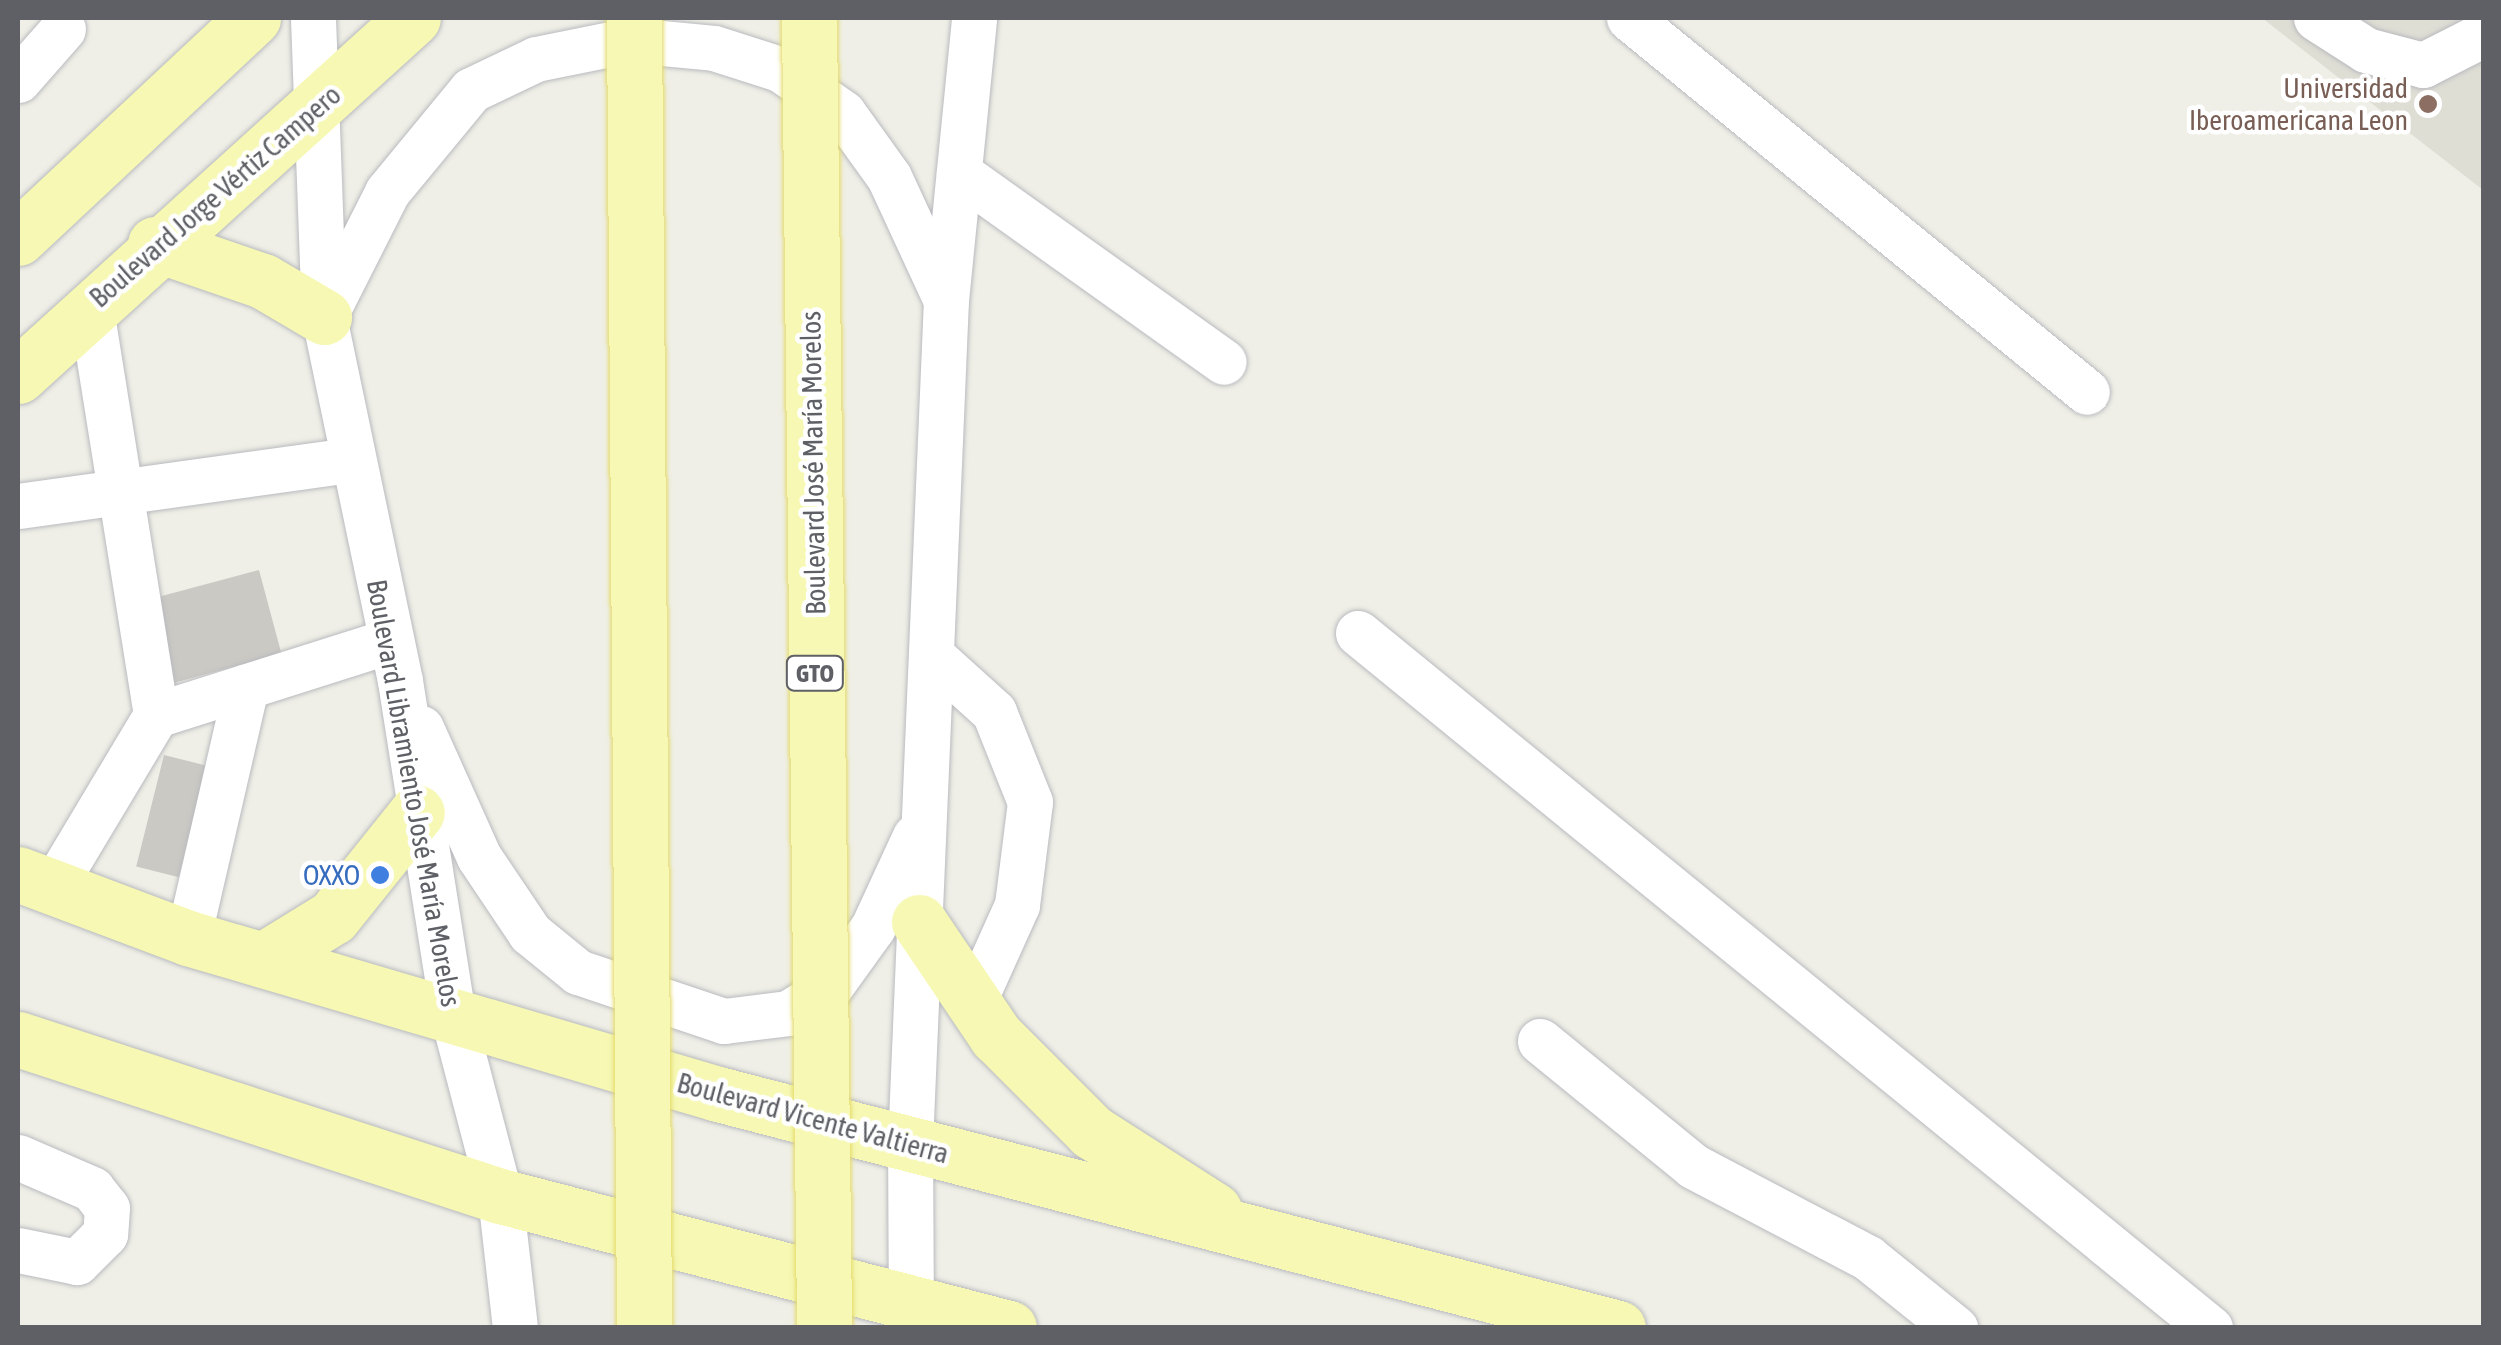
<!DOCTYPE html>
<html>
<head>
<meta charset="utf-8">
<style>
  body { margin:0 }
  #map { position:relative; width:2501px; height:1345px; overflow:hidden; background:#efefe7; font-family:"Asap Condensed",sans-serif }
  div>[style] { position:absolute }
  .education>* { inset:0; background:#dfded5 }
  .building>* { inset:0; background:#cbc9c4; transform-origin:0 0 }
  .roads { filter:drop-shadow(0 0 2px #b9babf) drop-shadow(0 0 2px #b9babf) }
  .minor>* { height:45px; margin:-22.5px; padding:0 22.5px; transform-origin:22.5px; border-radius:22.5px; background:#fff }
  .major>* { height:55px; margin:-27.5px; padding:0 27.5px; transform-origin:27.5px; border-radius:27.5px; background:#f6f8b3 }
  .bridges { filter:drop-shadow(0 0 2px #e5da6a) drop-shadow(0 0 2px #e5da6a) }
  .major-bridge>* { height:55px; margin:-27.5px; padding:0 27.5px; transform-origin:27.5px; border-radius:27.5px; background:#f6f8b3 }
  .dots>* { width:28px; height:28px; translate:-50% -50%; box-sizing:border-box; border:5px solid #fff; border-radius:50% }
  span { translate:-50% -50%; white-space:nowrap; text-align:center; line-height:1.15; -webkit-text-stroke:9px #fff; paint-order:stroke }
  .shield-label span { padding:2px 8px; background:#fff; border:2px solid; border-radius:8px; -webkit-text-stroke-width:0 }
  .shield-label { font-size:25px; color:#5e6066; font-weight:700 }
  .education-label { font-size:28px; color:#785e54 }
  .right { translate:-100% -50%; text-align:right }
  .street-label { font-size:28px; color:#5e6066 }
  .shop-label { font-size:28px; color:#366cbe }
  .frame { position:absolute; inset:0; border:20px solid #5e6066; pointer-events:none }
</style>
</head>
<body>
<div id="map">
  <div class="education">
    <div style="clip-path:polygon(2262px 18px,2483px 18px,2483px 190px)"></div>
  </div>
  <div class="building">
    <div style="left:259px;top:570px;width:87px;height:119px;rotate:75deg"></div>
    <div style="left:164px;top:755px;width:44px;height:115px;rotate:14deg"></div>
  </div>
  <div class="roads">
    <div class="minor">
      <div style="left:313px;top:18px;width:299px;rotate:87.9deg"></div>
      <div style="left:324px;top:317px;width:372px;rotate:78.2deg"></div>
      <div style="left:400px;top:681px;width:340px;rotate:81deg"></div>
      <div style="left:453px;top:1017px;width:185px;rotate:75.3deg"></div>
      <div style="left:500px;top:1196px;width:133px;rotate:83.5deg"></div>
      <div style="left:1629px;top:18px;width:591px;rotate:39.23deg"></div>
      <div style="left:2316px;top:18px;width:59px;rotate:32.6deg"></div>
      <div style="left:2366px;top:50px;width:59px;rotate:14.7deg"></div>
      <div style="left:2423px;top:65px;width:68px;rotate:-26.9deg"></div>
      <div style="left:18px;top:80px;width:68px;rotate:-48.6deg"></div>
      <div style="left:959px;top:173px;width:325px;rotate:35.5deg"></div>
      <div style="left:325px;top:315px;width:138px;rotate:-63.2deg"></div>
      <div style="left:387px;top:192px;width:132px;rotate:-50.5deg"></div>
      <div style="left:471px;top:90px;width:72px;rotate:-25.5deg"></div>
      <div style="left:536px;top:59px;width:96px;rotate:-11.4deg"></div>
      <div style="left:630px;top:40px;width:84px;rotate:5.4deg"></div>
      <div style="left:714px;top:48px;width:69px;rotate:17.7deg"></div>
      <div style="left:780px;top:69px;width:77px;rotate:34.9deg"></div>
      <div style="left:843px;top:113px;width:79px;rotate:54.3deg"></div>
      <div style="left:889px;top:177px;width:133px;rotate:65.2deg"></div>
      <div style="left:18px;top:506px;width:336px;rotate:-7.9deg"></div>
      <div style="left:1358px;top:633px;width:1100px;rotate:39.21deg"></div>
      <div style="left:931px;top:655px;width:85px;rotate:42.1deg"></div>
      <div style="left:994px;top:712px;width:97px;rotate:68.2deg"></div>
      <div style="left:1030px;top:802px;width:104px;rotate:97.2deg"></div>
      <div style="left:1017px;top:905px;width:110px;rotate:114.2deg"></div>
      <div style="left:156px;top:715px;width:244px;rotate:-17.6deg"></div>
      <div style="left:421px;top:728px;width:141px;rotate:65.8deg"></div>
      <div style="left:479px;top:857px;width:92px;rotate:56.1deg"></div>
      <div style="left:530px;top:933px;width:62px;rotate:39.1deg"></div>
      <div style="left:578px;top:972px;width:154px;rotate:18.6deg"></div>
      <div style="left:724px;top:1021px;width:64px;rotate:-7.1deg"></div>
      <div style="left:788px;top:1013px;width:49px;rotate:-31.8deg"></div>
      <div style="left:830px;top:987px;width:74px;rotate:-54.4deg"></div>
      <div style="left:873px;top:927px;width:100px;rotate:-65.2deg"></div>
      <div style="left:53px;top:887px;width:200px;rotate:-59.1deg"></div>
      <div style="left:156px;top:715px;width:415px;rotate:-99.1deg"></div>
      <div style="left:188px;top:938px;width:258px;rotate:-77deg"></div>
      <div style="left:1540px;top:1041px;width:198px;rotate:39.2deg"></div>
      <div style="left:1693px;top:1166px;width:198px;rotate:27.7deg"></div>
      <div style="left:1868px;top:1258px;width:112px;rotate:38.8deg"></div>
      <div style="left:18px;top:1157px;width:81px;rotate:23.4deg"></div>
      <div style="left:92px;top:1189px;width:24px;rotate:52deg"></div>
      <div style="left:107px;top:1208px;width:26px;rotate:94deg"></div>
      <div style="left:105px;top:1234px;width:40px;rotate:135deg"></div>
      <div style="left:77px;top:1262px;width:60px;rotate:-168.5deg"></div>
      <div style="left:911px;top:1328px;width:184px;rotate:-90.3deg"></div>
      <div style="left:910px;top:1144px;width:845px;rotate:-87.56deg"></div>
      <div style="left:946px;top:300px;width:283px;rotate:-84.3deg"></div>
    </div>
    <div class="major">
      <div style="left:18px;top:238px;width:322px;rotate:-43.1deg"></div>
      <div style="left:155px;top:244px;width:114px;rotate:18.9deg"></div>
      <div style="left:263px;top:281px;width:71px;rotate:30.5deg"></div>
      <div style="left:18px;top:376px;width:533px;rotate:-42.19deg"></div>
      <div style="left:18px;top:874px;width:182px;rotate:20.6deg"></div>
      <div style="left:188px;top:938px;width:552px;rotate:16.4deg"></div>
      <div style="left:718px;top:1094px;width:930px;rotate:14.57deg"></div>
      <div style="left:919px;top:922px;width:138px;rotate:56deg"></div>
      <div style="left:996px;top:1036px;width:136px;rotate:45deg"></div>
      <div style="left:1092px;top:1132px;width:145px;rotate:32.6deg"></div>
      <div style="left:263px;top:960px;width:82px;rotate:-31.6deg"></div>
      <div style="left:333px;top:917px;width:134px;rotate:-51.3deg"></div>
      <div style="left:18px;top:1039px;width:507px;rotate:18.04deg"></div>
      <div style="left:500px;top:1196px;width:526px;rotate:14.54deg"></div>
    </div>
  </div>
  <div class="bridges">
    <div class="major-bridge">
      <div style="left:634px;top:18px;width:1310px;rotate:89.56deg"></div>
      <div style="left:809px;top:18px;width:1310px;rotate:89.34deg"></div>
    </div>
  </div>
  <div class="dots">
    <div style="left:2428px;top:104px;background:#8d6e63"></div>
    <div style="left:380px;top:875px;background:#3f7fe0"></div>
  </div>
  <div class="shield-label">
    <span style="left:815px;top:673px">GTO</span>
  </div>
  <div class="education-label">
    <span class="right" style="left:2408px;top:104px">Universidad<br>Iberoamericana Leon</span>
  </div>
  <div class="street-label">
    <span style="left:215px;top:196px;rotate:-41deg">Boulevard Jorge Vértiz Campero</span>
    <span style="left:813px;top:463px;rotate:-91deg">Boulevard José María Morelos</span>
    <span style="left:414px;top:793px;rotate:80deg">Boulevard Libramiento José María Morelos</span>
    <span style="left:813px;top:1118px;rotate:15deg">Boulevard Vicente Valtierra</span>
  </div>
  <div class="shop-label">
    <span class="right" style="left:360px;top:875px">OXXO</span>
  </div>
  <div class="frame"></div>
</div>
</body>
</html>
